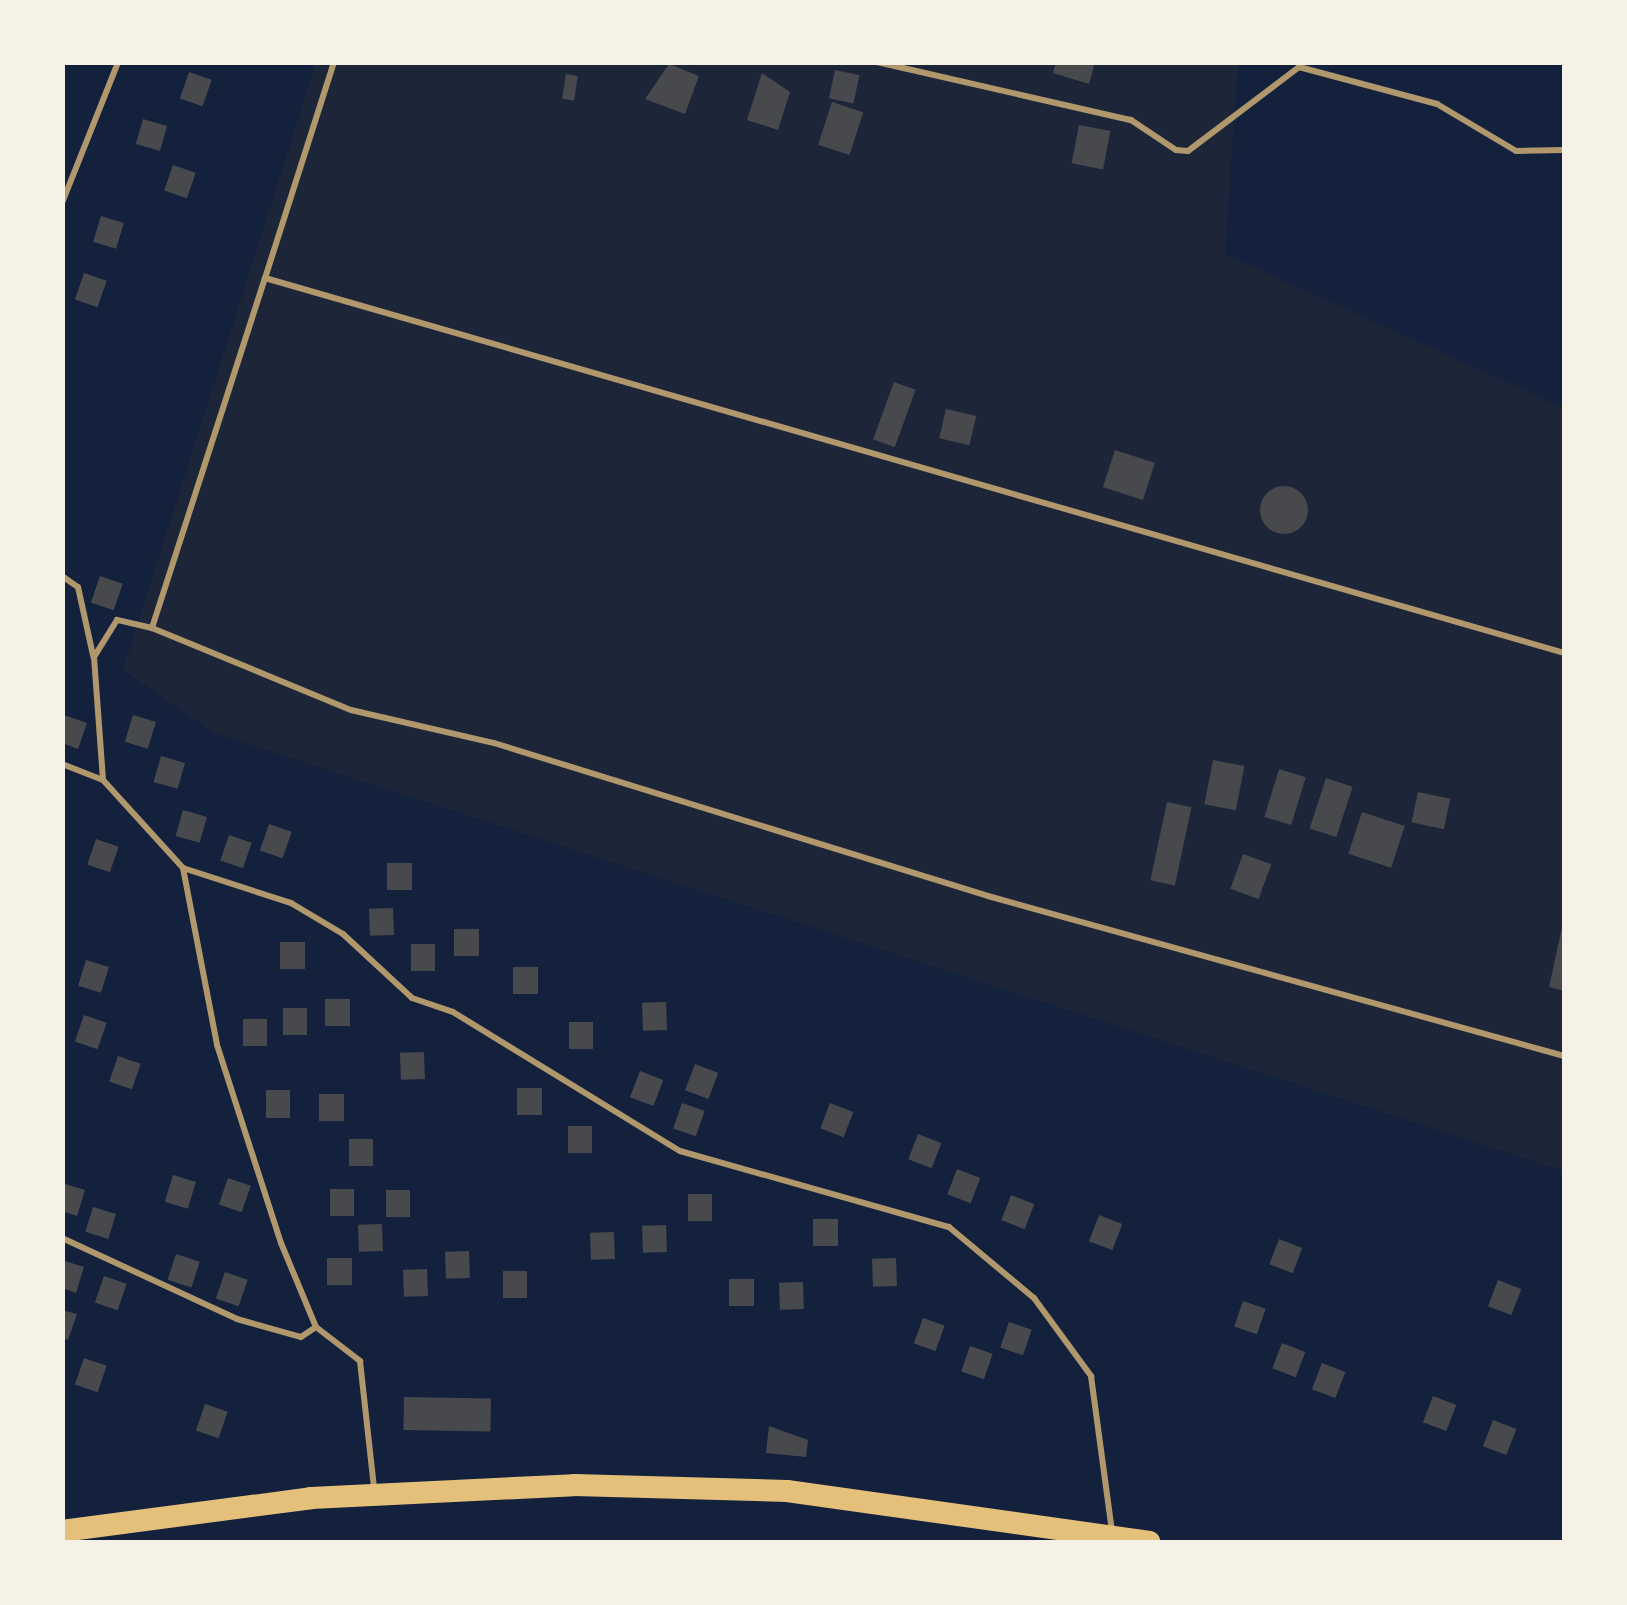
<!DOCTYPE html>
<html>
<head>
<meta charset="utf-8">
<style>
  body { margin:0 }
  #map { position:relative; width:1627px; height:1605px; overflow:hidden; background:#14213d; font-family:"Fira Sans",sans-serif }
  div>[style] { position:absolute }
  .green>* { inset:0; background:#1d2539 }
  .building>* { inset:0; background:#48494c; transform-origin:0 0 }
  .round { border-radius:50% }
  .service>* { height:6px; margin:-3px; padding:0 3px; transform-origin:3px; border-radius:3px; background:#b1986c }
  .trunk>* { height:22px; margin:-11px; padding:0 11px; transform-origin:11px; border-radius:11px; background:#e5c07b }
  span { translate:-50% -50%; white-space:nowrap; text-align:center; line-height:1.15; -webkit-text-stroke:10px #f6f1e7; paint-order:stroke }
  .frame { position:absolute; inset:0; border:65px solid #f6f1e7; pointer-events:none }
</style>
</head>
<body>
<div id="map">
  <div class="green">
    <div style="clip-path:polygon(316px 63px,1238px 63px,1225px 254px,1564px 408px,1564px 1171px,214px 733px,123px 670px)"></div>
  </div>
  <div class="building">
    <div style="clip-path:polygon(1056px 62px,1095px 62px,1089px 84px,1053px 73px)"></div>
    <div style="clip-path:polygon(669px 64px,699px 76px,685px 114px,645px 99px)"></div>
    <div style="left:835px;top:70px;width:25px;height:29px;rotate:12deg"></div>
    <div style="left:189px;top:72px;width:24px;height:28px;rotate:19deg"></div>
    <div style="clip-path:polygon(762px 73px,790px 92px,778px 130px,747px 120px)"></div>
    <div style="left:566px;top:74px;width:12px;height:25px;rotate:9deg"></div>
    <div style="left:832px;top:102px;width:33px;height:45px;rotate:18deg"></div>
    <div style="left:143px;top:119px;width:25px;height:26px;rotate:16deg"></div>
    <div style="left:1079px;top:125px;width:32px;height:39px;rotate:11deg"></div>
    <div style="left:173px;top:165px;width:24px;height:27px;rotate:19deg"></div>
    <div style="left:101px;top:216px;width:24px;height:27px;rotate:17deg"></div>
    <div style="left:84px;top:273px;width:24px;height:28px;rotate:19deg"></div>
    <div style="left:894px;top:382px;width:23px;height:61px;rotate:20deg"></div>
    <div style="left:946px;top:409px;width:31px;height:30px;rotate:13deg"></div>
    <div style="left:1115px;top:450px;width:42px;height:39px;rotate:18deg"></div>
    <div class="round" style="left:1260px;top:486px;width:48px;height:48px"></div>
    <div style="left:100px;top:576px;width:24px;height:28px;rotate:19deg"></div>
    <div style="clip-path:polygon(64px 715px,87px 723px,78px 749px,62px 743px)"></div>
    <div style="left:133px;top:715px;width:24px;height:28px;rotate:17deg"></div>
    <div style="left:161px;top:756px;width:25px;height:27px;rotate:16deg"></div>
    <div style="left:1213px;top:760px;width:32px;height:45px;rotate:11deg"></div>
    <div style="left:1279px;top:769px;width:28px;height:50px;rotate:17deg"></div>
    <div style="left:1326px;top:778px;width:28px;height:53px;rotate:18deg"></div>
    <div style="left:1418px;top:792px;width:33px;height:31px;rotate:12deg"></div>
    <div style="left:1167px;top:802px;width:25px;height:80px;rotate:12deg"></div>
    <div style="left:183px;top:810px;width:25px;height:27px;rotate:16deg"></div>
    <div style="left:1362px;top:812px;width:45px;height:44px;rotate:18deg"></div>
    <div style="left:269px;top:824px;width:24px;height:28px;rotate:19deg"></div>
    <div style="left:229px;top:835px;width:24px;height:27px;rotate:19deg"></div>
    <div style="left:96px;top:839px;width:24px;height:27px;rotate:19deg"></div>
    <div style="left:1243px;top:854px;width:30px;height:37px;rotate:20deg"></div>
    <div style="left:412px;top:863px;width:27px;height:25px;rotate:90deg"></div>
    <div style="left:393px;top:908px;width:27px;height:24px;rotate:88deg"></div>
    <div style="clip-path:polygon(1564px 918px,1564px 991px,1549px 987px)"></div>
    <div style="left:454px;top:929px;width:25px;height:27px"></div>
    <div style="left:305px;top:942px;width:27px;height:25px;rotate:90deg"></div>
    <div style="left:411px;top:944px;width:24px;height:27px"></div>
    <div style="left:86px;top:960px;width:24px;height:27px;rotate:17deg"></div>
    <div style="left:538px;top:967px;width:27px;height:25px;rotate:90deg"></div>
    <div style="left:350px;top:999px;width:27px;height:25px;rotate:90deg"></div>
    <div style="left:666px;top:1002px;width:28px;height:24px;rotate:88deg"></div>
    <div style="left:283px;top:1008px;width:24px;height:27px"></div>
    <div style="left:84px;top:1015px;width:24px;height:28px;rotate:19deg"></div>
    <div style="left:243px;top:1019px;width:24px;height:27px"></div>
    <div style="left:569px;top:1022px;width:24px;height:27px"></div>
    <div style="left:424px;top:1052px;width:27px;height:24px;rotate:88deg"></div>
    <div style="left:118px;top:1056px;width:24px;height:27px;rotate:19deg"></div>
    <div style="left:695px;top:1064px;width:25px;height:28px;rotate:21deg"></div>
    <div style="left:640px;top:1071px;width:25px;height:28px;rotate:21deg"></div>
    <div style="left:542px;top:1088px;width:27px;height:25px;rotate:90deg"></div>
    <div style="left:266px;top:1090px;width:24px;height:28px"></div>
    <div style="left:344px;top:1094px;width:27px;height:25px;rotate:90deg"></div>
    <div style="left:682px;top:1103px;width:24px;height:27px;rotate:19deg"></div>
    <div style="left:830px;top:1103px;width:25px;height:27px;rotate:21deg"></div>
    <div style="left:568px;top:1126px;width:24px;height:27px"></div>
    <div style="left:918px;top:1134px;width:25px;height:27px;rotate:21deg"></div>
    <div style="left:373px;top:1139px;width:27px;height:24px;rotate:90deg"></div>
    <div style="left:957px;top:1169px;width:25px;height:27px;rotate:21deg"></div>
    <div style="left:173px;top:1175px;width:24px;height:28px;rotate:17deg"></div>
    <div style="left:228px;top:1178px;width:24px;height:28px;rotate:19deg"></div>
    <div style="clip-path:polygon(62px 1183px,85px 1190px,77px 1216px,62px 1211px)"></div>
    <div style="left:330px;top:1189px;width:24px;height:27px"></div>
    <div style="left:386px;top:1190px;width:24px;height:27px"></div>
    <div style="left:688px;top:1194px;width:24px;height:27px"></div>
    <div style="left:1011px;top:1195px;width:25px;height:27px;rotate:21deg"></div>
    <div style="left:93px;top:1207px;width:24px;height:26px;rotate:17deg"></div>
    <div style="left:1099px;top:1215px;width:25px;height:28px;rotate:21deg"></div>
    <div style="left:838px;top:1219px;width:27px;height:25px;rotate:90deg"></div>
    <div style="left:382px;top:1224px;width:27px;height:24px;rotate:88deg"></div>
    <div style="left:666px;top:1225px;width:27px;height:24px;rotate:88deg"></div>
    <div style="left:614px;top:1232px;width:27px;height:24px;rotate:88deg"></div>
    <div style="left:1279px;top:1239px;width:25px;height:27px;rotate:21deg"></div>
    <div style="left:469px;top:1251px;width:27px;height:24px;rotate:88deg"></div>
    <div style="left:176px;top:1254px;width:25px;height:27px;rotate:18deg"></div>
    <div style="left:352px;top:1258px;width:27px;height:25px;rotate:90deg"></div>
    <div style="left:896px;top:1258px;width:28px;height:24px;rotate:88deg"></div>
    <div style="clip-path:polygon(62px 1260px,84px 1267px,76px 1293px,62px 1288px)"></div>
    <div style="left:427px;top:1269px;width:27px;height:24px;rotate:88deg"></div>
    <div style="left:527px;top:1271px;width:27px;height:24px;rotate:90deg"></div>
    <div style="left:225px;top:1272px;width:24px;height:28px;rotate:19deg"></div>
    <div style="left:104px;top:1276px;width:24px;height:28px;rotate:19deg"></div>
    <div style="left:754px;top:1279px;width:27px;height:25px;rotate:90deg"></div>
    <div style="left:1498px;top:1280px;width:25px;height:28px;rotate:21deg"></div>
    <div style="left:803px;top:1282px;width:27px;height:24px;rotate:88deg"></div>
    <div style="left:1243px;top:1301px;width:24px;height:27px;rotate:19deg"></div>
    <div style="clip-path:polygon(62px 1310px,77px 1314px,68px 1340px,62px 1338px)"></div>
    <div style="left:923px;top:1318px;width:23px;height:27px;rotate:20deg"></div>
    <div style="left:1009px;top:1322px;width:24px;height:27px;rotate:19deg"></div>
    <div style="left:1282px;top:1343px;width:25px;height:27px;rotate:21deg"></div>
    <div style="left:970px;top:1346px;width:24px;height:27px;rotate:19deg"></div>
    <div style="left:84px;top:1358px;width:24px;height:28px;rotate:19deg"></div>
    <div style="left:1322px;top:1363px;width:25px;height:28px;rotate:21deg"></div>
    <div style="left:1433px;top:1396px;width:25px;height:28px;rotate:21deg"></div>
    <div style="left:404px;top:1397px;width:87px;height:33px;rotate:1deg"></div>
    <div style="left:205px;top:1404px;width:24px;height:28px;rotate:19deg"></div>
    <div style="left:1493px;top:1420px;width:25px;height:28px;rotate:21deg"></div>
    <div style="clip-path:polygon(769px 1426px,808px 1440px,806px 1457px,766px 1453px)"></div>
  </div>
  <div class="service">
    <div style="left:334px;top:62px;width:227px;rotate:107.7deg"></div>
    <div style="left:265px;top:278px;width:1352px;rotate:16.1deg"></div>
    <div style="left:877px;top:62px;width:261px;rotate:12.9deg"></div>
    <div style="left:1131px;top:120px;width:54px;rotate:33.7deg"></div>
    <div style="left:1176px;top:150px;width:12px;rotate:5deg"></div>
    <div style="left:1188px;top:151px;width:139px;rotate:-37.1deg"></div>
    <div style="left:1299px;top:67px;width:143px;rotate:15deg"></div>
    <div style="left:1437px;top:104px;width:92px;rotate:30.7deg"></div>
    <div style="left:1516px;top:151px;width:48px;rotate:-1.2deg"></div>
    <div style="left:62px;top:203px;width:152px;rotate:-68.3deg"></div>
    <div style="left:265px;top:278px;width:368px;rotate:107.9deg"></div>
    <div style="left:152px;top:628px;width:36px;rotate:-167deg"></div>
    <div style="left:117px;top:620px;width:44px;rotate:121.9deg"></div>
    <div style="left:94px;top:657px;width:123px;rotate:85.8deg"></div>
    <div style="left:103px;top:780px;width:119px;rotate:47.7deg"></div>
    <div style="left:183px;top:868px;width:114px;rotate:18deg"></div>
    <div style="left:291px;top:903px;width:61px;rotate:30.8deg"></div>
    <div style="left:343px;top:934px;width:94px;rotate:42.8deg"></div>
    <div style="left:412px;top:998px;width:43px;rotate:18.9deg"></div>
    <div style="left:453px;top:1012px;width:266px;rotate:31.5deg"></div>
    <div style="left:680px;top:1151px;width:280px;rotate:15.8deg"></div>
    <div style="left:949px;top:1227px;width:111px;rotate:39.9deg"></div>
    <div style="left:1034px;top:1298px;width:97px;rotate:53.8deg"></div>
    <div style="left:1091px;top:1376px;width:157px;rotate:82.3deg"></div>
    <div style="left:62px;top:576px;width:19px;rotate:35deg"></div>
    <div style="left:78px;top:587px;width:70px;rotate:77.6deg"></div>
    <div style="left:152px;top:628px;width:215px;rotate:22.4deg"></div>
    <div style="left:351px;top:710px;width:147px;rotate:13deg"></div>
    <div style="left:494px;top:743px;width:517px;rotate:17.21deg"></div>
    <div style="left:988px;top:896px;width:598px;rotate:15.52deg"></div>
    <div style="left:62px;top:764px;width:44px;rotate:21.3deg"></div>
    <div style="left:183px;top:868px;width:180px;rotate:79.1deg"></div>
    <div style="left:217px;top:1045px;width:208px;rotate:72.1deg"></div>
    <div style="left:281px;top:1243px;width:91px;rotate:67.4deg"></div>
    <div style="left:316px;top:1327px;width:56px;rotate:37.7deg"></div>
    <div style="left:360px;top:1361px;width:128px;rotate:83.7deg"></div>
    <div style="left:62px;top:1238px;width:193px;rotate:24.8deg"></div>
    <div style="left:237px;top:1319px;width:66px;rotate:15.7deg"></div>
    <div style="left:301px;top:1337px;width:18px;rotate:-34deg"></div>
  </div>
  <div class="trunk">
    <div style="left:62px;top:1531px;width:251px;rotate:-7.5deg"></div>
    <div style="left:311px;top:1498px;width:263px;rotate:-2.8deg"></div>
    <div style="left:574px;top:1485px;width:213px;rotate:1.6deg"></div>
    <div style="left:787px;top:1491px;width:366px;rotate:8deg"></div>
  </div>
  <div class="frame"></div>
</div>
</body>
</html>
